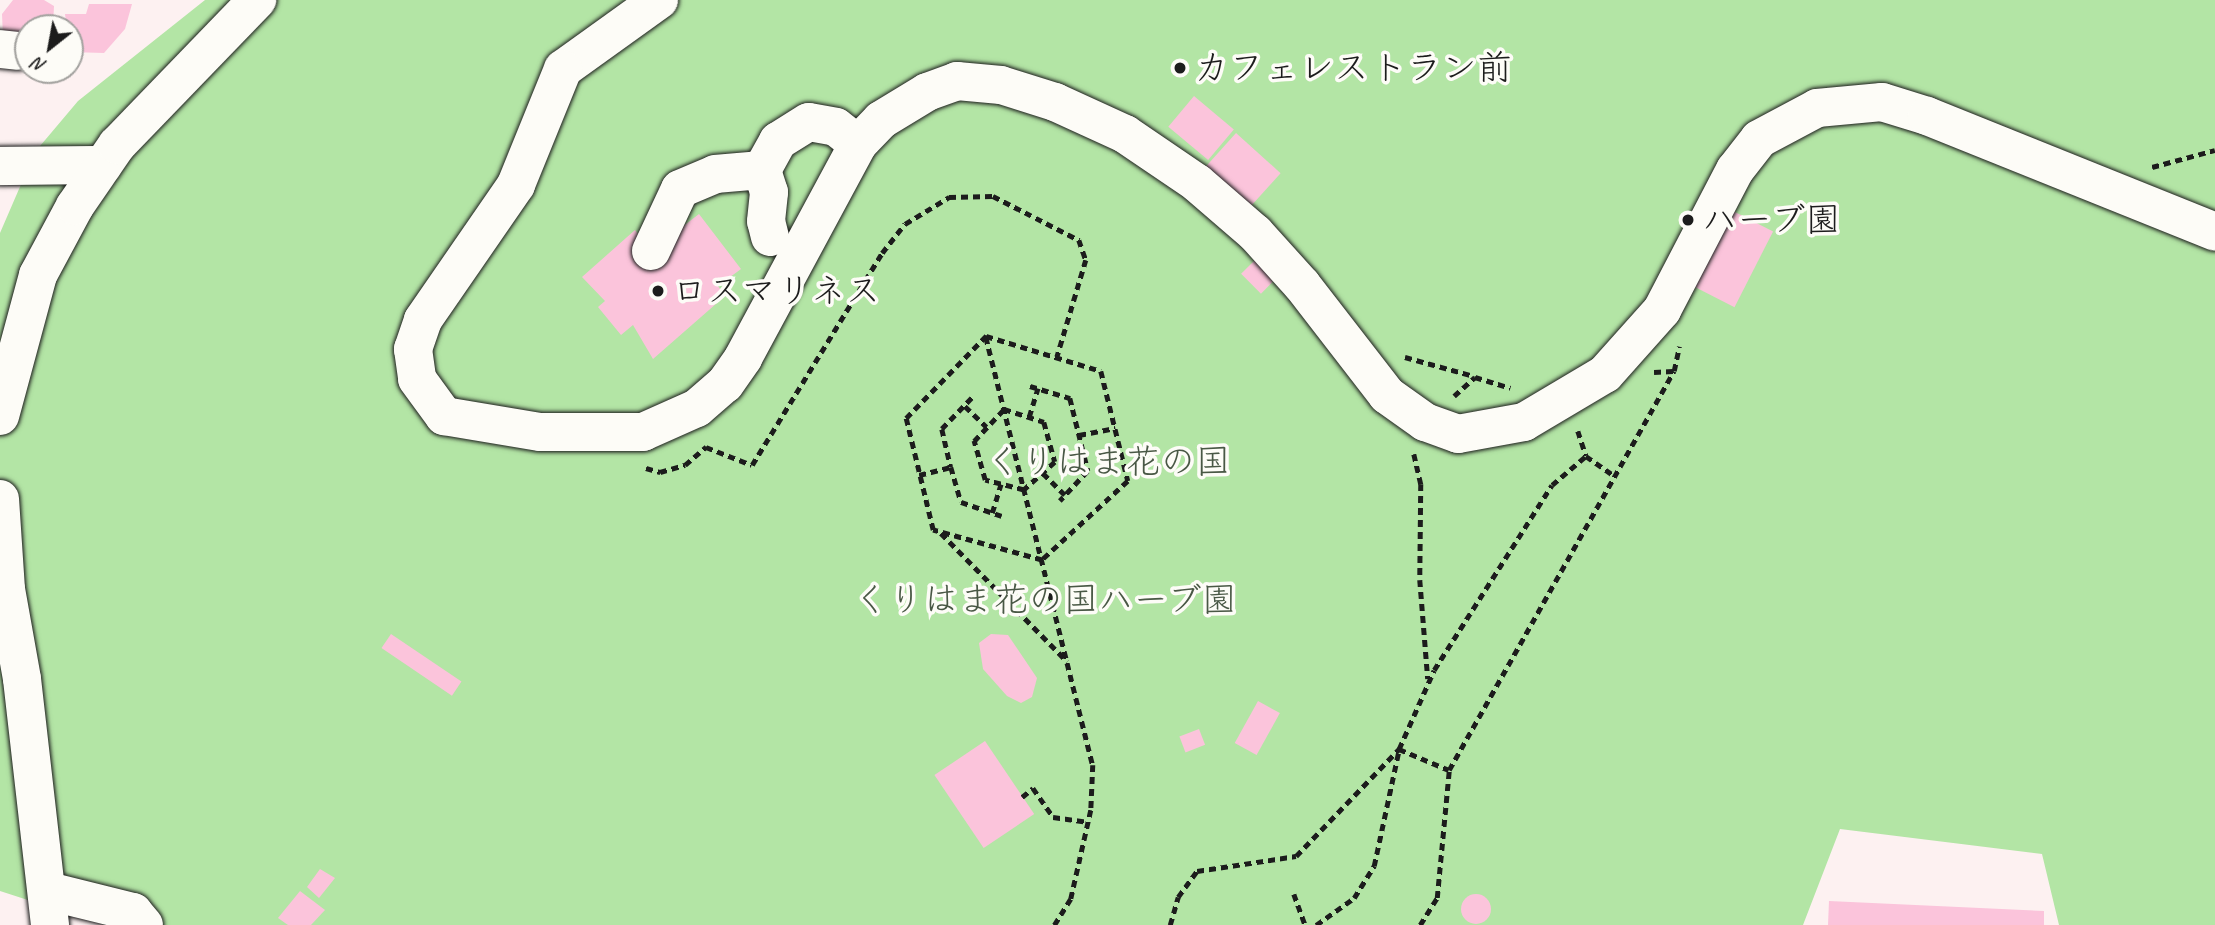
<!DOCTYPE html>
<html>
<head>
<meta charset="utf-8">
<style>
  body { margin:0 }
  #map { position:relative; width:2215px; height:925px; overflow:hidden; background:#fdf1f1; font-family:Caveat,"Klee One",sans-serif }
  div>[style] { position:absolute }
  .green>* { inset:0; background:#b3e5a5 }
  .building>* { inset:0; background:#fbc4db; transform-origin:0 0 }
  .round { border-radius:50% }
  .path>* { height:4.5px; margin-top:-2.25px; transform-origin:0; background:repeating-linear-gradient(90deg,#1c1c1c 0 7px,transparent 0 12px) }
  .roads { filter:drop-shadow(0 0 2px #1c1c1c) drop-shadow(0 0 2px #1c1c1c) }
  .minor>* { height:38px; margin:-19px; padding:0 19px; transform-origin:19px; border-radius:19px; background:#fdfcf7 }
  .dots>* { width:19px; height:19px; translate:-50% -50%; box-sizing:border-box; border:4px solid #fdfcf7; border-radius:50% }
  span { translate:-50% -50%; white-space:nowrap; text-align:center; line-height:1.15; -webkit-text-stroke:7px #fdfcf7; paint-order:stroke }
  .poi-label { font-size:35px; color:#1c1c1c }
  .left { translate:0 -50%; text-align:left }
  .park-label { font-size:35px; color:#495845 }
  .north { position:absolute; left:14px; top:14px; width:70px; height:70px; box-sizing:border-box; background:#fdfcf7; border:2px solid #a3a29f; border-radius:50%; rotate:211deg; font-size:19px; font-weight:700; line-height:28px; text-align:center; color:#1c1c1c }
  .north::after { content:''; display:block; margin:auto; width:24px; height:32px; background:#1c1c1c; clip-path:polygon(50% 0,100% 100%,50% 72%,0 100%) }
</style>
</head>
<body>
<div id="map">
  <div class="green">
    <div style="clip-path:polygon(205px 0,2215px 0,2215px 925px,2059px 925px,2042px 854px,1840px 829px,1803px 925px,105px 925px,0 891px,0 233px,35px 152px,78px 101px)"></div>
  </div>
  <div class="building">
    <div style="clip-path:polygon(13px 0,44px 0,54px 6px,53px 28px,28px 28px,28px 40px,3px 37px,2px 14px)"></div>
    <div style="clip-path:polygon(89px 4px,132px 4px,125px 29px,104px 53px,70px 52px,65px 14px,86px 14px)"></div>
    <div style="left:1194px;top:96px;width:52px;height:40px;rotate:40deg"></div>
    <div style="left:1236px;top:133px;width:60px;height:49px;rotate:42deg"></div>
    <div style="left:1733px;top:211px;width:45px;height:85px;rotate:27deg"></div>
    <div style="clip-path:polygon(699px 214px,741px 269px,718px 286px,725px 296px,653px 359px,633px 325px,621px 335px,598px 307px,605px 301px,582px 277px,635px 230px,651px 251px)"></div>
    <div style="left:1256px;top:259px;width:28px;height:21px;rotate:45deg"></div>
    <div style="left:391px;top:634px;width:85px;height:17px;rotate:34deg"></div>
    <div style="clip-path:polygon(991px 634px,1008px 635px,1037px 678px,1032px 697px,1021px 703px,1007px 696px,983px 669px,979px 643px)"></div>
    <div style="left:1258px;top:701px;width:25px;height:48px;rotate:29deg"></div>
    <div style="left:1199px;top:729px;width:17px;height:21px;rotate:69deg"></div>
    <div style="left:985px;top:741px;width:88px;height:61px;rotate:56deg"></div>
    <div style="clip-path:polygon(320px 869px,335px 878px,319px 898px,307px 887px)"></div>
    <div style="clip-path:polygon(300px 891px,325px 910px,311px 925px,288px 925px,278px 918px)"></div>
    <div class="round" style="left:1461px;top:894px;width:30px;height:30px"></div>
    <div style="clip-path:polygon(1829px 901px,2044px 911px,2044px 925px,1828px 925px)"></div>
  </div>
  <div class="path">
    <div style="left:2152px;top:167px;width:65px;rotate:-15.1deg"></div>
    <div style="left:986px;top:336px;width:120px;rotate:16.9deg"></div>
    <div style="left:1101px;top:371px;width:113px;rotate:76.2deg"></div>
    <div style="left:1128px;top:481px;width:117px;rotate:137.4deg"></div>
    <div style="left:1042px;top:560px;width:113px;rotate:-164.6deg"></div>
    <div style="left:933px;top:530px;width:115px;rotate:-103.6deg"></div>
    <div style="left:906px;top:418px;width:115px;rotate:-45.7deg"></div>
    <div style="left:986px;top:337px;width:441px;rotate:76deg"></div>
    <div style="left:1093px;top:765px;width:45px;rotate:92.5deg"></div>
    <div style="left:1091px;top:810px;width:91px;rotate:102.7deg"></div>
    <div style="left:1071px;top:899px;width:31px;rotate:122deg"></div>
    <div style="left:1405px;top:357px;width:72px;rotate:15.4deg"></div>
    <div style="left:1654px;top:372px;width:19px;rotate:-3deg"></div>
    <div style="left:1030px;top:386px;width:42px;rotate:16.7deg"></div>
    <div style="left:1070px;top:398px;width:75px;rotate:76.1deg"></div>
    <div style="left:1088px;top:471px;width:41px;rotate:133deg"></div>
    <div style="left:1454px;top:396px;width:28px;rotate:-42deg"></div>
    <div style="left:1475px;top:377px;width:37px;rotate:17deg"></div>
    <div style="left:972px;top:398px;width:43px;rotate:134.1deg"></div>
    <div style="left:942px;top:429px;width:39px;rotate:77deg"></div>
    <div style="left:951px;top:467px;width:36px;rotate:74deg"></div>
    <div style="left:961px;top:502px;width:43px;rotate:18.9deg"></div>
    <div style="left:965px;top:406px;width:30px;rotate:44deg"></div>
    <div style="left:1004px;top:409px;width:42px;rotate:18deg"></div>
    <div style="left:1044px;top:422px;width:41px;rotate:74.6deg"></div>
    <div style="left:1055px;top:462px;width:42px;rotate:137.9deg"></div>
    <div style="left:1024px;top:490px;width:40px;rotate:-165.6deg"></div>
    <div style="left:985px;top:480px;width:41px;rotate:-105.8deg"></div>
    <div style="left:974px;top:441px;width:44px;rotate:-46.8deg"></div>
    <div style="left:1029px;top:417px;width:30px;rotate:-73deg"></div>
    <div style="left:1578px;top:431px;width:26px;rotate:72deg"></div>
    <div style="left:1586px;top:456px;width:33px;rotate:35deg"></div>
    <div style="left:1079px;top:435px;width:37px;rotate:-11deg"></div>
    <div style="left:706px;top:447px;width:49px;rotate:21.4deg"></div>
    <div style="left:752px;top:465px;width:249px;rotate:-58.5deg"></div>
    <div style="left:882px;top:253px;width:37px;rotate:-52deg"></div>
    <div style="left:905px;top:224px;width:52px;rotate:-31.5deg"></div>
    <div style="left:949px;top:197px;width:44px;rotate:-1.3deg"></div>
    <div style="left:993px;top:196px;width:97px;rotate:27.1deg"></div>
    <div style="left:1079px;top:240px;width:21px;rotate:71deg"></div>
    <div style="left:1086px;top:260px;width:101px;rotate:106.6deg"></div>
    <div style="left:1414px;top:454px;width:31px;rotate:77deg"></div>
    <div style="left:1421px;top:484px;width:96px;rotate:90.6deg"></div>
    <div style="left:1420px;top:580px;width:99px;rotate:85.4deg"></div>
    <div style="left:646px;top:468px;width:15px;rotate:16deg"></div>
    <div style="left:660px;top:472px;width:26px;rotate:-16deg"></div>
    <div style="left:685px;top:465px;width:28px;rotate:-41deg"></div>
    <div style="left:1043px;top:473px;width:31px;rotate:45deg"></div>
    <div style="left:919px;top:475px;width:33px;rotate:-14deg"></div>
    <div style="left:992px;top:513px;width:30px;rotate:-73deg"></div>
    <div style="left:941px;top:533px;width:180px;rotate:45.5deg"></div>
    <div style="left:1399px;top:749px;width:54px;rotate:22.8deg"></div>
    <div style="left:1022px;top:797px;width:14px;rotate:-39deg"></div>
    <div style="left:1033px;top:788px;width:35px;rotate:55deg"></div>
    <div style="left:1053px;top:817px;width:36px;rotate:8deg"></div>
    <div style="left:1294px;top:894px;width:33px;rotate:70deg"></div>
    <div style="left:1170px;top:925px;width:29px;rotate:-74deg"></div>
    <div style="left:1178px;top:897px;width:32px;rotate:-54deg"></div>
    <div style="left:1197px;top:871px;width:100px;rotate:-8.6deg"></div>
    <div style="left:1296px;top:856px;width:149px;rotate:-46.1deg"></div>
    <div style="left:1316px;top:925px;width:47px;rotate:-35.4deg"></div>
    <div style="left:1354px;top:898px;width:38px;rotate:-58deg"></div>
    <div style="left:1374px;top:866px;width:120px;rotate:-77.9deg"></div>
    <div style="left:1399px;top:749px;width:86px;rotate:-66.1deg"></div>
    <div style="left:1434px;top:670px;width:219px;rotate:-57.5deg"></div>
    <div style="left:1552px;top:485px;width:45px;rotate:-40.5deg"></div>
    <div style="left:1420px;top:925px;width:32px;rotate:-58deg"></div>
    <div style="left:1437px;top:898px;width:129px;rotate:-84.6deg"></div>
    <div style="left:1449px;top:770px;width:458px;rotate:-60.6deg"></div>
    <div style="left:1674px;top:371px;width:25px;rotate:-78deg"></div>
  </div>
  <div class="roads">
    <div class="minor">
      <div style="left:659px;top:0;width:118px;rotate:144.3deg"></div>
      <div style="left:563px;top:69px;width:125px;rotate:112.1deg"></div>
      <div style="left:516px;top:185px;width:164px;rotate:124.6deg"></div>
      <div style="left:423px;top:320px;width:31px;rotate:109deg"></div>
      <div style="left:413px;top:349px;width:30px;rotate:82deg"></div>
      <div style="left:417px;top:379px;width:46px;rotate:53.9deg"></div>
      <div style="left:444px;top:416px;width:97px;rotate:9.5deg"></div>
      <div style="left:540px;top:432px;width:103px"></div>
      <div style="left:643px;top:432px;width:59px;rotate:-24deg"></div>
      <div style="left:697px;top:408px;width:37px;rotate:-41deg"></div>
      <div style="left:725px;top:384px;width:32px;rotate:-55deg"></div>
      <div style="left:743px;top:358px;width:243px;rotate:-61.7deg"></div>
      <div style="left:858px;top:144px;width:33px;rotate:-46deg"></div>
      <div style="left:881px;top:120px;width:54px;rotate:-31.3deg"></div>
      <div style="left:927px;top:92px;width:32px;rotate:-20deg"></div>
      <div style="left:957px;top:81px;width:44px;rotate:5.2deg"></div>
      <div style="left:1001px;top:85px;width:57px;rotate:17.5deg"></div>
      <div style="left:1055px;top:102px;width:77px;rotate:24.6deg"></div>
      <div style="left:1125px;top:134px;width:87px;rotate:34.2deg"></div>
      <div style="left:1197px;top:183px;width:77px;rotate:40.8deg"></div>
      <div style="left:1255px;top:233px;width:70px;rotate:47.9deg"></div>
      <div style="left:1302px;top:285px;width:139px;rotate:52.3deg"></div>
      <div style="left:1387px;top:395px;width:47px;rotate:35.4deg"></div>
      <div style="left:1425px;top:422px;width:35px;rotate:20deg"></div>
      <div style="left:1458px;top:434px;width:67px;rotate:-10.3deg"></div>
      <div style="left:1524px;top:422px;width:94px;rotate:-30.7deg"></div>
      <div style="left:1605px;top:374px;width:86px;rotate:-48.3deg"></div>
      <div style="left:1662px;top:310px;width:158px;rotate:-62.5deg"></div>
      <div style="left:1735px;top:170px;width:39px;rotate:-52deg"></div>
      <div style="left:1759px;top:139px;width:66px;rotate:-28.1deg"></div>
      <div style="left:1817px;top:108px;width:65px;rotate:-5.3deg"></div>
      <div style="left:1882px;top:102px;width:47px;rotate:17.3deg"></div>
      <div style="left:1927px;top:116px;width:310px;rotate:21.9deg"></div>
      <div style="left:0;top:49px;width:18px;rotate:6deg"></div>
      <div style="left:0;top:166px;width:103px;rotate:-0.6deg"></div>
      <div style="left:770px;top:237px;width:16px;rotate:-104deg"></div>
      <div style="left:766px;top:221px;width:29px;rotate:-84deg"></div>
      <div style="left:769px;top:192px;width:23px;rotate:-108deg"></div>
      <div style="left:762px;top:170px;width:33px;rotate:-61deg"></div>
      <div style="left:778px;top:141px;width:36px;rotate:-32deg"></div>
      <div style="left:809px;top:122px;width:27px;rotate:10deg"></div>
      <div style="left:836px;top:127px;width:28px;rotate:38deg"></div>
      <div style="left:651px;top:251px;width:68px;rotate:-64.9deg"></div>
      <div style="left:680px;top:189px;width:38px;rotate:-23deg"></div>
      <div style="left:715px;top:174px;width:47px;rotate:-4.9deg"></div>
      <div style="left:0;top:416px;width:146px;rotate:-74.9deg"></div>
      <div style="left:38px;top:275px;width:78px;rotate:-61.8deg"></div>
      <div style="left:75px;top:206px;width:74px;rotate:-55.5deg"></div>
      <div style="left:117px;top:145px;width:202px;rotate:-46deg"></div>
      <div style="left:0;top:499px;width:90px;rotate:86.2deg"></div>
      <div style="left:6px;top:589px;width:91px;rotate:79.9deg"></div>
      <div style="left:22px;top:679px;width:248px;rotate:83.5deg"></div>
      <div style="left:48px;top:891px;width:88px;rotate:13.9deg"></div>
      <div style="left:133px;top:912px;width:17px;rotate:50deg"></div>
    </div>
  </div>
  <div class="dots">
    <div style="left:1180px;top:68px;background:#1c1c1c"></div>
    <div style="left:1688px;top:220px;background:#1c1c1c"></div>
    <div style="left:658px;top:291px;background:#1c1c1c"></div>
  </div>
  <div class="poi-label">
    <span class="left" style="left:1194px;top:68px">カフェレストラン前</span>
    <span class="left" style="left:1702px;top:220px">ハーブ園</span>
    <span class="left" style="left:672px;top:291px">ロスマリネス</span>
  </div>
  <div class="park-label">
    <span style="left:1108px;top:462px">くりはま花の国</span>
    <span style="left:1045px;top:600px">くりはま花の国ハーブ園</span>
  </div>
  <div class="north">N</div>
</div>
</body>
</html>
